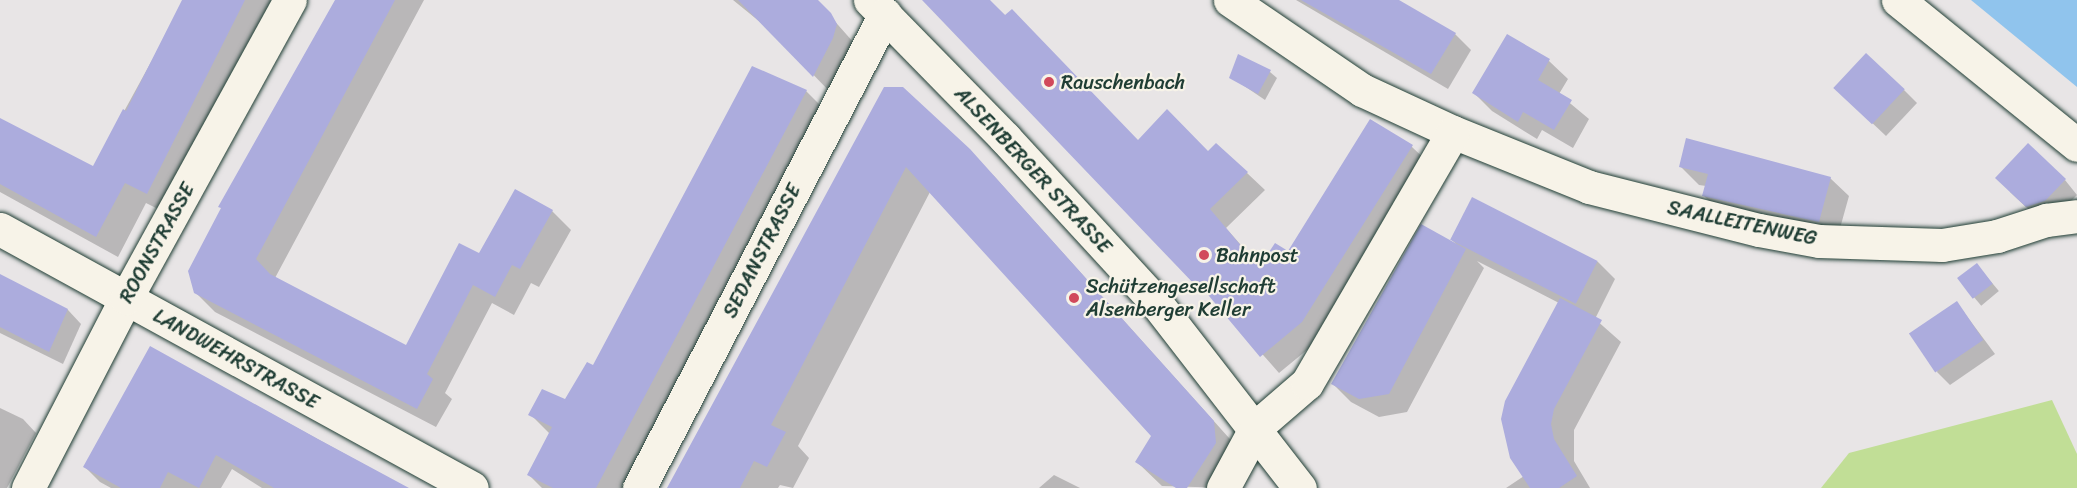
<!DOCTYPE html>
<html>
<head>
<meta charset="utf-8">
<style>
  body { margin:0 }
  #map { position:relative; width:2077px; height:488px; overflow:hidden; background:#e8e5e6; font-family:Sriracha,sans-serif }
  div>[style] { position:absolute }
  .green>* { inset:0; background:#c1de96 }
  .water>* { inset:0; background:#90c4ed }
  .shadow>* { inset:0; background:#0003; transform-origin:0 0 }
  .building>* { inset:0; background:#acacdd; transform-origin:0 0 }
  .roads { filter:drop-shadow(0 0 2px #1f3d34) drop-shadow(0 0 2px #1f3d34) }
  .minor>* { height:33px; margin:-16.5px; padding:0 16.5px; transform-origin:16.5px; border-radius:16.5px; background:#f7f3e8 }
  .dots>* { width:16px; height:16px; translate:-50% -50%; box-sizing:border-box; border:3px solid #f7f3e8; border-radius:50% }
  span { translate:-50% -50%; white-space:nowrap; text-align:center; line-height:1.15; -webkit-text-stroke:4.5px #f7f3e8; paint-order:stroke }
  .poi-label { font-size:20px; color:#1f3d34 }
  .left { translate:0 -50%; text-align:left }
  .street-label { font-size:20px; color:#1f3d34 }
</style>
</head>
<body>
<div id="map">
  <div class="green">
    <div style="clip-path:polygon(2052px 400px,2077px 454px,2077px 488px,1821px 488px,1849px 453px)"></div>
  </div>
  <div class="water">
    <div style="clip-path:polygon(1971px 0,2077px 0,2077px 87px)"></div>
  </div>
  <div class="shadow">
    <div style="clip-path:polygon(185px 0,276px 0,168px 214px,146px 203px,118px 257px,0 192px,0 119px,93px 168px)"></div>
    <div style="clip-path:polygon(336px 0,424px 0,275px 278px,407px 347px,479px 255px,516px 191px,552px 211px,571px 230px,539px 287px,531px 283px,514px 315px,492px 303px,445px 393px,452px 399px,436px 427px,215px 312px,196px 293px)"></div>
    <div style="clip-path:polygon(733px 0,816px 0,854px 43px,832px 94px,770px 30px)"></div>
    <div style="clip-path:polygon(924px 0,989px 0,1139px 142px,1209px 153px,1247px 173px,1265px 190px,1226px 228px,1261px 268px,1289px 253px,1371px 121px,1412px 147px,1430px 164px,1319px 340px,1279px 373px,1216px 302px)"></div>
    <div style="clip-path:polygon(1296px 0,1396px 0,1455px 34px,1471px 50px,1448px 89px)"></div>
    <div style="clip-path:polygon(1508px 36px,1549px 61px,1568px 79px,1559px 94px,1589px 119px,1573px 148px,1542px 130px,1537px 139px,1492px 111px,1474px 93px)"></div>
    <div style="clip-path:polygon(1270px 72px,1277px 78px,1265px 100px,1231px 77px)"></div>
    <div style="clip-path:polygon(885px 88px,994px 176px,1238px 448px,1228px 488px,1162px 486px,1137px 462px,1153px 436px,930px 192px,798px 446px,809px 458px,793px 488px,780px 485px,778px 488px,668px 488px)"></div>
    <div style="clip-path:polygon(1904px 90px,1917px 103px,1886px 136px,1849px 101px)"></div>
    <div style="clip-path:polygon(806px 91px,831px 116px,634px 488px,542px 488px,529px 475px,550px 434px,530px 414px,566px 401px)"></div>
    <div style="clip-path:polygon(1680px 166px,1830px 178px,1849px 196px,1837px 239px,1722px 214px,1704px 196px,1706px 186px,1699px 185px)"></div>
    <div style="clip-path:polygon(2065px 180px,2077px 195px,2058px 214px,2040px 220px,2010px 192px)"></div>
    <div style="clip-path:polygon(1472px 199px,1598px 262px,1615px 279px,1595px 319px,1621px 342px,1574px 430px,1574px 461px,1590px 488px,1506px 488px,1524px 476px,1559px 303px,1477px 261px,1484px 268px,1407px 412px,1379px 417px,1351px 402px,1333px 384px,1456px 244px,1451px 239px)"></div>
    <div style="left:1977px;top:265px;width:34px;height:23px;rotate:50deg"></div>
    <div style="clip-path:polygon(0 276px,68px 310px,81px 324px,63px 364px,0 333px)"></div>
    <div style="clip-path:polygon(1957px 303px,1995px 354px,1950px 385px,1937px 372px)"></div>
    <div style="clip-path:polygon(151px 348px,407px 488px,262px 488px,232px 469px,221px 488px,111px 488px,100px 482px,85px 467px)"></div>
    <div style="clip-path:polygon(0 408px,23px 419px,36px 433px,7px 488px,0 488px)"></div>
    <div style="clip-path:polygon(1054px 475px,1080px 488px,1039px 488px)"></div>
  </div>
  <div class="building">
    <div style="clip-path:polygon(182px 0,245px 0,147px 194px,125px 183px,96px 237px,0 184px,0 118px,93px 166px,123px 109px,126px 111px)"></div>
    <div style="clip-path:polygon(335px 0,395px 0,256px 259px,270px 274px,406px 345px,459px 243px,479px 253px,515px 189px,553px 210px,520px 269px,512px 265px,495px 297px,473px 285px,427px 374px,433px 379px,417px 409px,194px 293px,188px 271px,221px 208px,218px 207px)"></div>
    <div style="clip-path:polygon(738px 0,818px 0,831px 13px,837px 24px,833px 38px,813px 77px)"></div>
    <div style="clip-path:polygon(922px 0,990px 0,1005px 15px,1012px 9px,1138px 140px,1167px 109px,1208px 151px,1216px 143px,1248px 172px,1210px 209px,1259px 267px,1275px 243px,1288px 251px,1370px 119px,1413px 145px,1302px 322px,1260px 357px,1199px 284px,1196px 286px)"></div>
    <div style="clip-path:polygon(1301px 0,1399px 0,1456px 33px,1431px 74px)"></div>
    <div style="clip-path:polygon(1507px 34px,1550px 59px,1538px 80px,1572px 100px,1554px 130px,1523px 112px,1518px 122px,1472px 93px)"></div>
    <div style="left:1866px;top:53px;width:53px;height:48px;rotate:43deg"></div>
    <div style="clip-path:polygon(1238px 54px,1271px 70px,1258px 94px,1229px 78px)"></div>
    <div style="clip-path:polygon(752px 66px,807px 90px,596px 488px,553px 488px,527px 475px,552px 427px,528px 415px,542px 389px,565px 399px,587px 362px,593px 365px)"></div>
    <div style="clip-path:polygon(884px 87px,903px 87px,970px 149px,1214px 421px,1216px 443px,1187px 488px,1176px 488px,1135px 462px,1151px 436px,906px 167px,771px 425px,786px 432px,767px 467px,754px 461px,740px 488px,667px 488px)"></div>
    <div style="clip-path:polygon(1686px 138px,1831px 177px,1819px 222px,1702px 196px,1708px 174px,1679px 167px)"></div>
    <div style="clip-path:polygon(2028px 143px,2066px 179px,2045px 201px,2026px 207px,1995px 178px)"></div>
    <div style="left:1472px;top:197px;width:141px;height:48px;rotate:27deg"></div>
    <div style="clip-path:polygon(1421px 224px,1466px 249px,1389px 394px,1359px 399px,1331px 384px)"></div>
    <div style="left:1977px;top:263px;width:26px;height:25px;rotate:53deg"></div>
    <div style="clip-path:polygon(0 274px,68px 309px,49px 352px,0 327px)"></div>
    <div style="clip-path:polygon(1560px 298px,1602px 320px,1554px 409px,1551px 424px,1554px 439px,1577px 476px,1559px 488px,1530px 488px,1510px 458px,1501px 419px,1505px 401px)"></div>
    <div style="left:1957px;top:301px;width:47px;height:58px;rotate:56deg"></div>
    <div style="clip-path:polygon(150px 346px,318px 439px,409px 488px,274px 488px,216px 455px,199px 488px,168px 472px,160px 488px,121px 488px,83px 467px)"></div>
  </div>
  <div class="roads">
    <div class="minor">
      <div style="left:870px;top:0;width:193px;rotate:45.6deg"></div>
      <div style="left:1005px;top:138px;width:220px;rotate:47.4deg"></div>
      <div style="left:1154px;top:300px;width:238px;rotate:52.2deg"></div>
      <div style="left:1230px;top:0;width:160px;rotate:34.3deg"></div>
      <div style="left:1362px;top:90px;width:100px;rotate:24.8deg"></div>
      <div style="left:1453px;top:132px;width:147px;rotate:22deg"></div>
      <div style="left:1589px;top:187px;width:175px;rotate:14.2deg"></div>
      <div style="left:1759px;top:230px;width:61px;rotate:10.4deg"></div>
      <div style="left:1819px;top:241px;width:123px;rotate:1.9deg"></div>
      <div style="left:1942px;top:245px;width:56px;rotate:-9.3deg"></div>
      <div style="left:1997px;top:236px;width:52px;rotate:-18.1deg"></div>
      <div style="left:2046px;top:220px;width:31px;rotate:-7deg"></div>
      <div style="left:1898px;top:0;width:230px;rotate:39deg"></div>
      <div style="left:0;top:229px;width:538px;rotate:28.75deg"></div>
      <div style="left:28px;top:488px;width:214px;rotate:-62.7deg"></div>
      <div style="left:126px;top:298px;width:340px;rotate:-61.2deg"></div>
      <div style="left:639px;top:488px;width:534px;rotate:-62.57deg"></div>
      <div style="left:1223px;top:488px;width:69px;rotate:-61.6deg"></div>
      <div style="left:1256px;top:427px;width:67px;rotate:-40.8deg"></div>
      <div style="left:1307px;top:383px;width:290px;rotate:-59.8deg"></div>
    </div>
  </div>
  <div class="dots">
    <div style="left:1049px;top:82px;background:#d1495b"></div>
    <div style="left:1204px;top:255px;background:#d1495b"></div>
    <div style="left:1074px;top:298px;background:#d1495b"></div>
  </div>
  <div class="poi-label">
    <span class="left" style="left:1061px;top:82px">Rauschenbach</span>
    <span class="left" style="left:1216px;top:255px">Bahnpost</span>
    <span class="left" style="left:1086px;top:298px">Schützengesellschaft<br>Alsenberger Keller</span>
  </div>
  <div class="street-label">
    <span style="left:1033px;top:170px;rotate:47deg">ALSENBERGER STRASSE</span>
    <span style="left:1742px;top:223px;rotate:12deg">SAALLEITENWEG</span>
    <span style="left:157px;top:243px;rotate:-61deg">ROONSTRASSE</span>
    <span style="left:762px;top:251px;rotate:-63deg">SEDANSTRASSE</span>
    <span style="left:236px;top:359px;rotate:29deg">LANDWEHRSTRASSE</span>
  </div>
</div>
</body>
</html>
